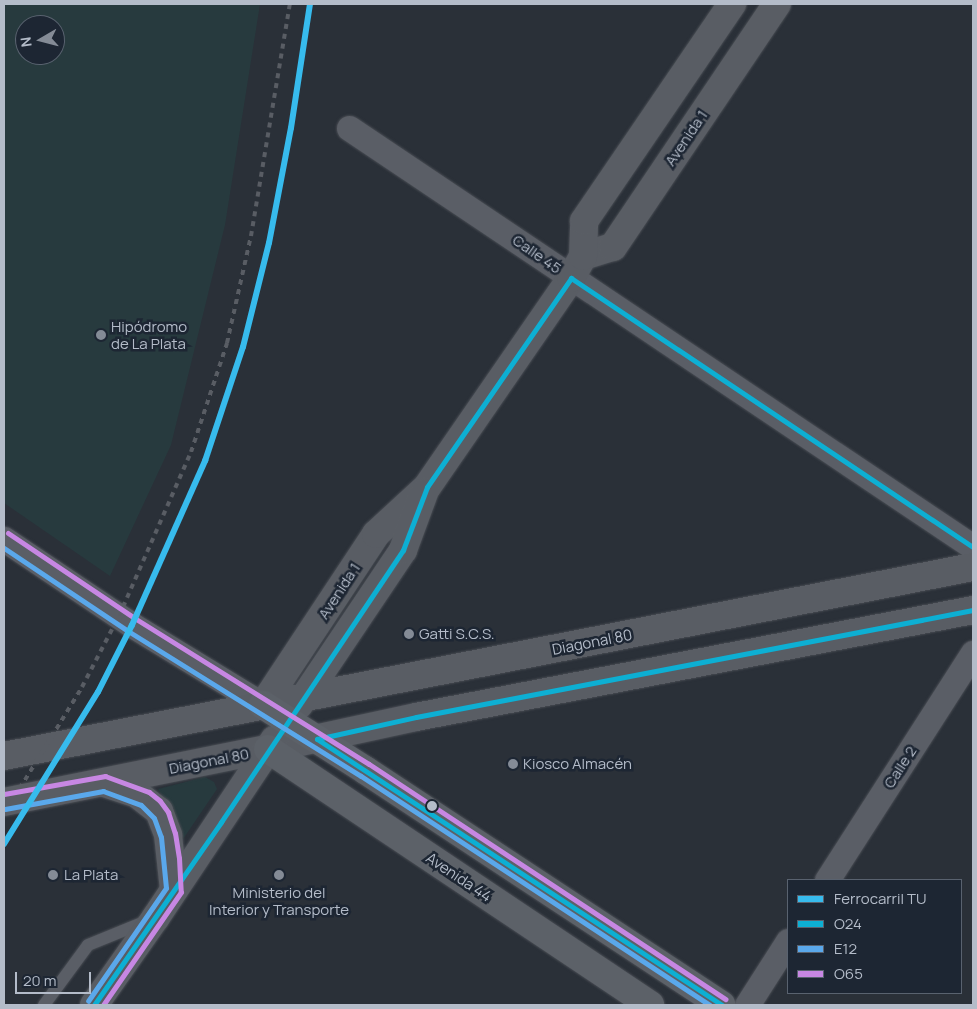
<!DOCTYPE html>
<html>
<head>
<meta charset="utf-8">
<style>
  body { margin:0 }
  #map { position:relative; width:977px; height:1009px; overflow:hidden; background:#2a3038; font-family:Manrope,sans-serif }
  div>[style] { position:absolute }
  .green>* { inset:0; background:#273a3e }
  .roads { filter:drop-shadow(0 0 1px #484c53) drop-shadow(0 0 1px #484c53) }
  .lane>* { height:12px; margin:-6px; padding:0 6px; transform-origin:6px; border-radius:6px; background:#5a5e66 }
  .street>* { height:25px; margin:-12.5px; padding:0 12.5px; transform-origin:12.5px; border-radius:12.5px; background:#5a5e66 }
  .secondary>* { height:28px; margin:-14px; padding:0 14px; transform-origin:14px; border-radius:14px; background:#595d64 }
  .primary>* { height:28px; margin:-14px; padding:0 14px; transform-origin:14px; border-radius:14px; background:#5c6168 }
  .rail>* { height:4px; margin-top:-2px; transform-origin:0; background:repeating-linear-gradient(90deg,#595d64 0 5px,transparent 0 10px) }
  .bus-1>* { height:5px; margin:-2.5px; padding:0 2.5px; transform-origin:2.5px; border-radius:2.5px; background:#0dafd3 }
  .bus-2>* { height:5px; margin:-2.5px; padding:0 2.5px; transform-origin:2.5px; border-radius:2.5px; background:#5aa8eb }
  .bus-3>* { height:5px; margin:-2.5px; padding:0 2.5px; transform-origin:2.5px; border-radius:2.5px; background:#c787e3 }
  .rail-1>* { height:6px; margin:-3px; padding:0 3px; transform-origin:3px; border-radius:3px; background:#37bbed }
  .dots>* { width:14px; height:14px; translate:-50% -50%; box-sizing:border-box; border:2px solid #1d2633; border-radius:50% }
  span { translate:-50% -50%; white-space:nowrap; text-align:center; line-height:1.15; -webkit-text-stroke:5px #1d2633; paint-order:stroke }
  .street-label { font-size:15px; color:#b4bcc9 }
  .poi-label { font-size:15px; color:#b4bcc9 }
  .left { translate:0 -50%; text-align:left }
  .frame { position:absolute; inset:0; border:5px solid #b4bcc9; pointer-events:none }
  .legend { position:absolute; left:787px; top:879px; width:175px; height:115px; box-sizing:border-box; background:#1d2633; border:1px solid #59626f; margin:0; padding:6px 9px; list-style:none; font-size:15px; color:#b4bcc9 }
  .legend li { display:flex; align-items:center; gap:10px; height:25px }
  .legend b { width:25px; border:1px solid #59626f }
  .north { position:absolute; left:15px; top:15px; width:50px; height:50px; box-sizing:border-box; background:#1d2633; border:1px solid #59626f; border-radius:50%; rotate:262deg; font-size:14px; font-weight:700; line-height:20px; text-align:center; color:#b4bcc9 }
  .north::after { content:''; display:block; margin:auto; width:18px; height:22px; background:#848b96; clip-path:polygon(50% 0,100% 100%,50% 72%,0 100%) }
  .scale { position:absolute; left:15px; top:972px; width:76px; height:22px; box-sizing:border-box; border:2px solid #b4bcc9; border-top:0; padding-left:6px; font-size:15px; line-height:18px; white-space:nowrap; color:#b4bcc9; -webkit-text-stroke:4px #1d2633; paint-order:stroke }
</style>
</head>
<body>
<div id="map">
  <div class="green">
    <div style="clip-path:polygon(evenodd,4px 4px,260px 4px,225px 225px,171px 445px,110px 576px,4px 503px,4px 4px,25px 25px,55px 25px,55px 55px,25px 55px,25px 25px)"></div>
    <div style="clip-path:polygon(205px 777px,214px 782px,217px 789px,177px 848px,168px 806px,158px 789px)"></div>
  </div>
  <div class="roads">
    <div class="lane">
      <div style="left:44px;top:1005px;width:74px;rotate:-53.7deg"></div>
      <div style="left:88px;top:945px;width:64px;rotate:-22.1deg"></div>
    </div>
    <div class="street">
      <div style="left:349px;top:128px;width:752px;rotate:33.88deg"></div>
      <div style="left:4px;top:539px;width:154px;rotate:33.9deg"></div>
      <div style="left:132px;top:625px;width:153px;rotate:31.4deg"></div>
      <div style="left:827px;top:880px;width:270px;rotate:-57.3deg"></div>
      <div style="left:747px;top:1005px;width:76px;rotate:-57.4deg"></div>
    </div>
    <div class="secondary">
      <div style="left:583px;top:256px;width:31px;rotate:-17deg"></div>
      <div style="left:613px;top:247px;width:293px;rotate:-56deg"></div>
      <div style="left:263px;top:705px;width:205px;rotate:-56.5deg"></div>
      <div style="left:376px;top:534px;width:69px;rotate:-42.7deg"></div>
      <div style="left:427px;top:487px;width:254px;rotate:-55.4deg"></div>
      <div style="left:571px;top:278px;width:25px;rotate:-61deg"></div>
      <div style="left:583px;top:256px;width:35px;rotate:-88deg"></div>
      <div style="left:584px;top:221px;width:263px;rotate:-55.7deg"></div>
      <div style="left:299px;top:705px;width:187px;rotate:-56.1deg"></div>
      <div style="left:403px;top:550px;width:61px;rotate:-69.8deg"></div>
      <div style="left:4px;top:756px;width:987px;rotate:-11.04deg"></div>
      <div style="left:104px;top:783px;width:35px;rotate:18deg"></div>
      <div style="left:137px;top:794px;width:28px;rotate:38deg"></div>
      <div style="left:159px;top:811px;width:26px;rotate:69deg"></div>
      <div style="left:168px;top:835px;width:55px;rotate:83.8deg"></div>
      <div style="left:4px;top:802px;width:269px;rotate:-11.4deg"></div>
      <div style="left:268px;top:749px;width:151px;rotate:-12.2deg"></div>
      <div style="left:416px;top:717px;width:567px;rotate:-10.87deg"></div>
      <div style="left:94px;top:1005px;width:108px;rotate:-54.8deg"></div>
      <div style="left:156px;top:917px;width:213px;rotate:-56.3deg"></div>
    </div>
    <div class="primary">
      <div style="left:263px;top:705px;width:121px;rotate:32.5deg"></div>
      <div style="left:365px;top:770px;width:427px;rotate:33.4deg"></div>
      <div style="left:268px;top:749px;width:460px;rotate:33.8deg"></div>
    </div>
  </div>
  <div class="rail">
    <div style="left:4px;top:814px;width:149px;rotate:-58.4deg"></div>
    <div style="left:82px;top:687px;width:80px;rotate:-62.5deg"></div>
    <div style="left:119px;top:616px;width:179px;rotate:-66.3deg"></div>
    <div style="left:191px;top:452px;width:115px;rotate:-71.7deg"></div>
    <div style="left:227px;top:343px;width:110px;rotate:-77.4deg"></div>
    <div style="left:251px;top:236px;width:235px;rotate:-80.5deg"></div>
  </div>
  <div class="bus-1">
    <div style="left:317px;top:739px;width:101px;rotate:-12.5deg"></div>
    <div style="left:416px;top:717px;width:567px;rotate:-10.87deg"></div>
    <div style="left:317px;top:739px;width:485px;rotate:33.3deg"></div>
    <div style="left:94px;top:1005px;width:223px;rotate:-55.2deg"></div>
    <div style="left:221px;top:822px;width:327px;rotate:-56.2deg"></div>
    <div style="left:403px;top:550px;width:67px;rotate:-69.1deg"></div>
    <div style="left:427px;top:487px;width:254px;rotate:-55.4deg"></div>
    <div style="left:571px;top:278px;width:484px;rotate:33.8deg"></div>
  </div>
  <div class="bus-2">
    <div style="left:4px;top:548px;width:149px;rotate:33.8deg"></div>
    <div style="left:128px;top:631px;width:274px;rotate:31.9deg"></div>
    <div style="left:361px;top:776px;width:417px;rotate:33.3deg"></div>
    <div style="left:5px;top:809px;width:100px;rotate:-10.4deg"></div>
    <div style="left:103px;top:791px;width:40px;rotate:20.2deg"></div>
    <div style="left:141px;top:805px;width:18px;rotate:45deg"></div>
    <div style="left:154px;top:818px;width:20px;rotate:70deg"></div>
    <div style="left:161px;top:837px;width:51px;rotate:84.4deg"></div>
    <div style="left:166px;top:888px;width:137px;rotate:124.6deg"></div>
  </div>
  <div class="bus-3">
    <div style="left:8px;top:533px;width:154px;rotate:33.9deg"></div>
    <div style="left:136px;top:619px;width:274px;rotate:31.9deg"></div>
    <div style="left:369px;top:764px;width:427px;rotate:33.4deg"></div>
    <div style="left:4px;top:794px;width:103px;rotate:-10.1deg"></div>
    <div style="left:105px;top:776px;width:47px;rotate:20deg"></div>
    <div style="left:149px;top:792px;width:14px;rotate:39deg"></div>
    <div style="left:160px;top:801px;width:14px;rotate:54deg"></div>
    <div style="left:168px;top:812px;width:22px;rotate:72deg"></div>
    <div style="left:175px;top:833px;width:25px;rotate:81deg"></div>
    <div style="left:179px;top:858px;width:34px;rotate:87deg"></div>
    <div style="left:181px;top:892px;width:137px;rotate:124.6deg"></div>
  </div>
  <div class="rail-1">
    <div style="left:4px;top:844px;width:179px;rotate:-58.3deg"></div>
    <div style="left:98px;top:692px;width:75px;rotate:-63.1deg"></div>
    <div style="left:132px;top:625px;width:180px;rotate:-66deg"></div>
    <div style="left:205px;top:461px;width:120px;rotate:-71.6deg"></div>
    <div style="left:243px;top:347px;width:107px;rotate:-76deg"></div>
    <div style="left:269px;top:243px;width:117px;rotate:-79.2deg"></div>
    <div style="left:291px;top:128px;width:125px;rotate:-81.3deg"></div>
  </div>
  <div class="dots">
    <div style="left:101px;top:335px;background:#848b96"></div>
    <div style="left:409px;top:634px;background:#848b96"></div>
    <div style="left:513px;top:764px;background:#848b96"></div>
    <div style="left:432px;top:806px;background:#b4bcc9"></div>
    <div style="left:53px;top:875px;background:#848b96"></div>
    <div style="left:279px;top:875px;background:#848b96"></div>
  </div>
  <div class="street-label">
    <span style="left:686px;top:138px;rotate:-56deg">Avenida 1</span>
    <span style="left:537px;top:254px;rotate:35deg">Calle 45</span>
    <span style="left:339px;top:591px;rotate:-57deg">Avenida 1</span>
    <span style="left:592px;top:642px;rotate:-11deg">Diagonal 80</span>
    <span style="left:209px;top:761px;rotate:-11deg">Diagonal 80</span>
    <span style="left:900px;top:767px;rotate:-57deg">Calle 2</span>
    <span style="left:459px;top:877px;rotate:34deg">Avenida 44</span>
  </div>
  <div class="poi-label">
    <span class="left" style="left:111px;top:335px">Hipódromo<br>de La Plata</span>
    <span class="left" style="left:419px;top:634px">Gatti S.C.S.</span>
    <span class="left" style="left:523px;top:764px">Kiosco Almacén</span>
    <span class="left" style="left:64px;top:875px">La Plata</span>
    <span style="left:279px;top:901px">Ministerio del<br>Interior y Transporte</span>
  </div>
  <div class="frame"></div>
  <ul class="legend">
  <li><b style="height:6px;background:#37bbed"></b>Ferrocarril TU</li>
  <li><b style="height:6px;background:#0dafd3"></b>O24</li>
  <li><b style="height:6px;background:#5aa8eb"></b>E12</li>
  <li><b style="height:6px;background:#c787e3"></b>O65</li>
  </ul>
  <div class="north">N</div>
  <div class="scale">20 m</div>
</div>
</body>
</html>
